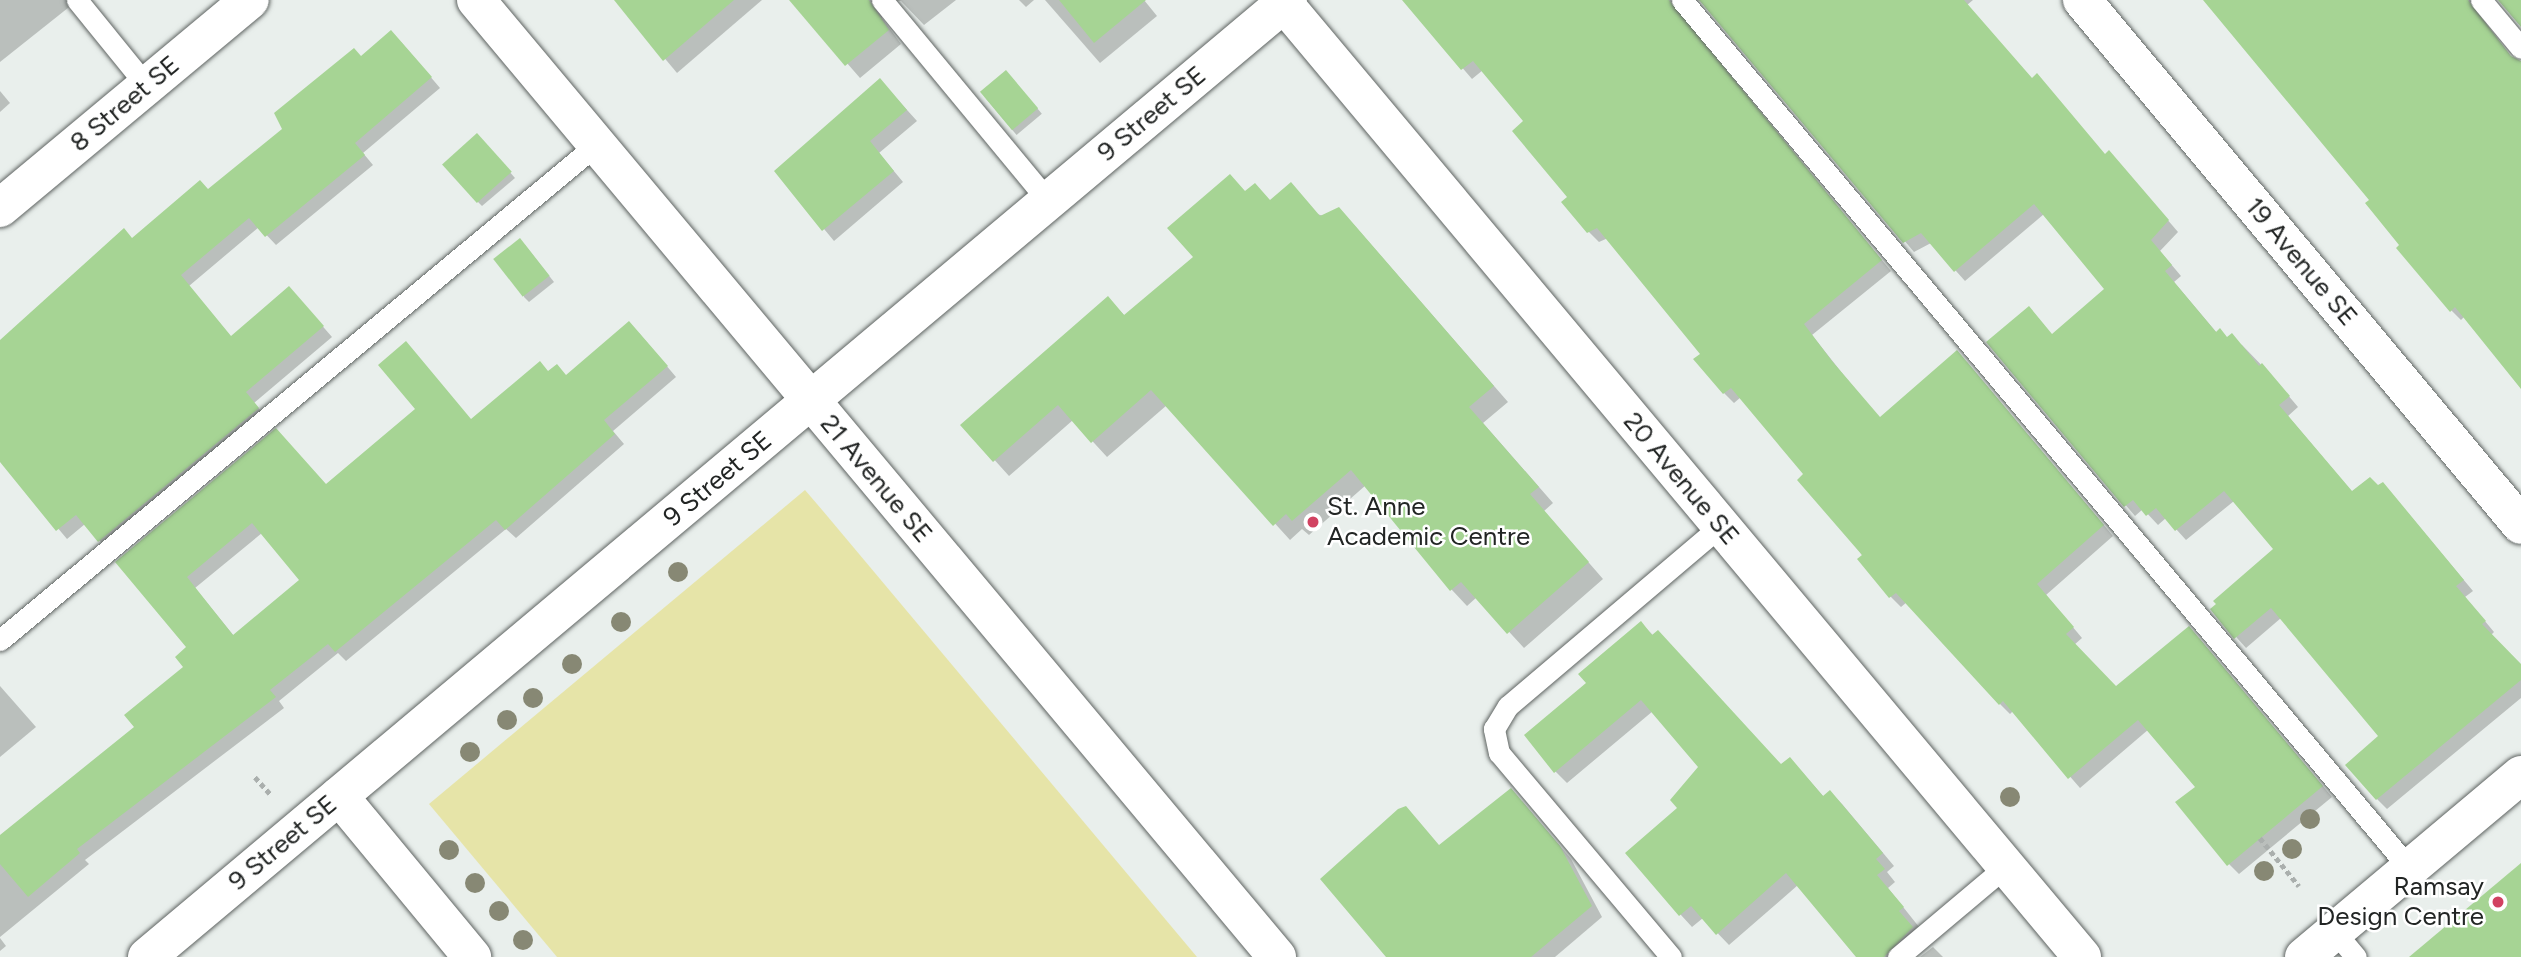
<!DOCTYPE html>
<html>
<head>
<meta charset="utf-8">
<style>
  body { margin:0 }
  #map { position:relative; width:2521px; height:957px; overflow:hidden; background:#e9efec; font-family:Figtree,sans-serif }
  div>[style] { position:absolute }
  .green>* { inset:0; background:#e6e4a8 }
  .shadow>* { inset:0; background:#0003; transform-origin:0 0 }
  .building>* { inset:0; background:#a6d494; transform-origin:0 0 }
  .path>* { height:4.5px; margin-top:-2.25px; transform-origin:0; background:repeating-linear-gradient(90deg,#aaafad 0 5px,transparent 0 8.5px) }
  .roads { filter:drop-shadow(0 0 2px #5f6462) drop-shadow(0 0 2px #5f6462) }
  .service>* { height:21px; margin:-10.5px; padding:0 10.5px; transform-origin:10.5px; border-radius:10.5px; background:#fff }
  .minor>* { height:38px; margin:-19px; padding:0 19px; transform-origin:19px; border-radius:19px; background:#fff }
  .tertiary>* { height:38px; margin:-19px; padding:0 19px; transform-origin:19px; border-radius:19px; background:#fff }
  .trees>* { width:20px; height:20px; margin:-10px; border-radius:50%; background:#878874 }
  .dots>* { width:19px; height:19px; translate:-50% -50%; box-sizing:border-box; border:4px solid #fff; border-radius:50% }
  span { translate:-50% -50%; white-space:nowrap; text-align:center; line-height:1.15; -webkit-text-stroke:5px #fff; paint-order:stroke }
  .street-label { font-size:26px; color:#222524 }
  .poi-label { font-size:26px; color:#222524 }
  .left { translate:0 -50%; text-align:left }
  .right { translate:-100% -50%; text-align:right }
</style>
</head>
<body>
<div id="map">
  <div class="green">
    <div style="clip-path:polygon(805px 490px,823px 511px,1197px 957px,557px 957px,429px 804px)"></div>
  </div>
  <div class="shadow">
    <div style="clip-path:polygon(0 0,78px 0,0 62px)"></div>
    <div style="clip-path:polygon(616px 0,762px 0,677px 73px)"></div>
    <div style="clip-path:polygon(792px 0,956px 0,924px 25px,901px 1px,888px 2px,882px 18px,901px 44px,860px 78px)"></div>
    <div style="clip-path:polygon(1019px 0,1034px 0,1026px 7px)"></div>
    <div style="clip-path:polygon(1045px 0,1144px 0,1157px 16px,1100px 63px)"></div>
    <div style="clip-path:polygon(1404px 0,1684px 0,1681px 20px,1891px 271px,1812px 335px,1842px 373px,1880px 419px,1967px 362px,2113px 536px,2046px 595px,2082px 638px,2074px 645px,2116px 688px,2199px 638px,2332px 797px,2239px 874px,2229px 864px,2197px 787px,2149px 729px,2080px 788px,2013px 711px,2010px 714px,2000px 704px,1907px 602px,1901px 607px,1891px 597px,1806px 474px,1741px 397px,1734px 403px,1724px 393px,1702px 354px,1608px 238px,1599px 242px,1589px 232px,1526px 121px,1483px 70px,1472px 79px)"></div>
    <div style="clip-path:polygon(1695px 0,1973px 0,1967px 5px,2032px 79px,2106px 156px,2119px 163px,2178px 232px,2160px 251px,2181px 276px,2174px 282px,2217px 333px,2242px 345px,2272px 376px,2298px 407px,2288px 416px,2353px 493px,2378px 487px,2392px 494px,2473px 591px,2465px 597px,2494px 632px,2491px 635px,2521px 666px,2521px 698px,2387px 809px,2377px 799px,2381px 736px,2281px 618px,2246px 648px,2212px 610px,2275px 550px,2234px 501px,2186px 540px,2166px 518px,2158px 525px,2143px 509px,2135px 516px,1988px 343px,2053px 335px,2107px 289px,2044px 214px,1965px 281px,1931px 243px,1914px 252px,1702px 1px)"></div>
    <div style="clip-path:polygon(2210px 0,2481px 0,2479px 19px,2512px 59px,2521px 62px,2521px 388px,2465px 316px,2461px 320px,2451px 310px,2372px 200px)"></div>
    <div style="clip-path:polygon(401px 42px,440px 88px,363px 153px,373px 165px,276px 245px,259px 227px,189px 286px,232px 338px,298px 298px,332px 337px,254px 403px,267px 418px,108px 550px,85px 524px,67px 539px,0 459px,0 347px,133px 239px,209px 191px,285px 130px,361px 58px)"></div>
    <div style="left:1011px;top:77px;width:48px;height:33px;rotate:50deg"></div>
    <div style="clip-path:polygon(880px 80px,917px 121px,879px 153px,903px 182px,834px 241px,776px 171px)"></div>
    <div style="clip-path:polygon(0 91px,10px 103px,0 112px)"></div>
    <div style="clip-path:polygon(482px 140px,515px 178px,482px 206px,477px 201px)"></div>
    <div style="clip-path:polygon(1246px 193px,1354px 225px,1508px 402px,1483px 423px,1553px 503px,1544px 511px,1603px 579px,1524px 648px,1477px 597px,1467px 606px,1452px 590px,1366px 485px,1309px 535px,1302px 529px,1290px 540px,1167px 405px,1107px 457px,1073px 420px,1009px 476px,963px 425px,1108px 298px,1125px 316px,1195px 257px)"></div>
    <div style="clip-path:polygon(525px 245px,554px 282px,529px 302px,524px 297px)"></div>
    <div style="clip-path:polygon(evenodd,639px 333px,676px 377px,613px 431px,624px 444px,516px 538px,506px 529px,346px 661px,338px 653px,279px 701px,284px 708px,85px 860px,89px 864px,0 937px,0 837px,136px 727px,186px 667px,189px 648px,117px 562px,326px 486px,472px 421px,549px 373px,567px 377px,639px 333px,262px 533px,302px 580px,234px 636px,195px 588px,262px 533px)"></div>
    <div style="clip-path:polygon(1641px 623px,1782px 766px,1801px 771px,1824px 797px,1830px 792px,1842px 804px,1894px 866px,1887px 872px,1895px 882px,1888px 888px,1927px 937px,1904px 957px,1858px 957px,1798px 885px,1729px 945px,1703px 918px,1692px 927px,1681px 915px,1627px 854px,1680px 809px,1700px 767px,1653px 711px,1567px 783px,1555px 771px,1588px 683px)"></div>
    <div style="clip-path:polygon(0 686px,36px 727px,0 757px)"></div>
    <div style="clip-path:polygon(1522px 801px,1571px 859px,1602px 917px,1555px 957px,1388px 957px,1440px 846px)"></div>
    <div style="clip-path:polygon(0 938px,6px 946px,0 951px)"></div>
    <div style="clip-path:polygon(1933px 947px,1943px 957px,1920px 957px)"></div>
  </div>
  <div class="building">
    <div style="clip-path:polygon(614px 0,734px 0,663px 61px)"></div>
    <div style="clip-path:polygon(789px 0,869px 0,889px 30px,845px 66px)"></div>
    <div style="clip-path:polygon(1059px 0,1146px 0,1094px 43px)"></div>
    <div style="clip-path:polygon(1402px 0,1669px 0,1882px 260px,1804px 324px,1832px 361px,1880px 417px,1957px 350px,2104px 525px,2037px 584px,2074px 627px,2066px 634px,2116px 686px,2189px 626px,2323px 786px,2227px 866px,2175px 802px,2195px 787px,2138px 720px,2068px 779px,2003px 701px,1999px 705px,1896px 593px,1889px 598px,1857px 559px,1862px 555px,1797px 480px,1803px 474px,1731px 388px,1723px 394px,1693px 359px,1700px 354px,1597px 228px,1587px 233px,1561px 202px,1567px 197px,1512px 131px,1523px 121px,1473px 61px,1461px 70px)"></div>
    <div style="clip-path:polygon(1699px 0,1964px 0,2032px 78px,2037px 73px,2105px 154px,2109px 150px,2169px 220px,2151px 240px,2172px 265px,2165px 271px,2216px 332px,2220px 328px,2227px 337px,2232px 333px,2259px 366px,2262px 363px,2290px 396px,2279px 405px,2352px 491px,2370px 477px,2378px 485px,2383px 482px,2464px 580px,2456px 586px,2486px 621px,2482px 624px,2521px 664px,2521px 680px,2376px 800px,2345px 765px,2378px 736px,2271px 608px,2234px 639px,2210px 609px,2216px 604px,2213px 601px,2273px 549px,2224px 491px,2175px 531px,2156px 508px,2146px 516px,2133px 500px,2124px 507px,1986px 342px,2029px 306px,2052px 334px,2104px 289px,2034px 204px,1954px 272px,1921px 233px,1903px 243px)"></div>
    <div style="clip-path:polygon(2203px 0,2468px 0,2511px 56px,2521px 61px,2521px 389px,2455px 307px,2450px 312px,2396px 248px,2399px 245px,2365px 203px,2369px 200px)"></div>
    <div style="clip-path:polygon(2498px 0,2521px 0,2521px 27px)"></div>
    <div style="clip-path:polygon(391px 30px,432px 77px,355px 143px,365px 155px,265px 237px,249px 218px,181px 275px,231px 336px,289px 286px,324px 326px,246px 392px,259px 408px,98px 542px,76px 515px,56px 531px,0 462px,0 340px,124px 228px,132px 238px,200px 180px,208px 189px,282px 129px,274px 113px,354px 48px,361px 56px)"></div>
    <div style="left:1006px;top:70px;width:50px;height:34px;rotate:50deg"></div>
    <div style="clip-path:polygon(880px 78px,907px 110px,870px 141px,894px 171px,822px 231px,774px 171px)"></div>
    <div style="left:477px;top:133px;width:52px;height:47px;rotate:48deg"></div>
    <div style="clip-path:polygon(1230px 174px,1245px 191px,1255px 183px,1270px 200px,1291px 182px,1320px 216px,1339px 207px,1494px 386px,1469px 407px,1539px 487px,1530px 494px,1589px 562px,1507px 634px,1461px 582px,1450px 591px,1351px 470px,1292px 521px,1286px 514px,1273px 526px,1151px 390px,1091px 443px,1058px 405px,993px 462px,960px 425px,1108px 296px,1124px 315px,1193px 257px,1167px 228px)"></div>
    <div style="left:520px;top:238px;width:48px;height:34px;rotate:52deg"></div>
    <div style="clip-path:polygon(evenodd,629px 321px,668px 366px,604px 420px,615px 434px,505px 530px,496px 520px,335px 652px,328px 644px,270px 690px,276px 697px,77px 849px,80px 853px,28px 897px,0 864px,0 835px,134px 727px,124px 715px,183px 667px,175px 657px,186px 647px,115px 562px,276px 428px,326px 484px,415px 409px,378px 365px,406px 341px,471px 419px,540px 361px,548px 371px,557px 364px,566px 375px,629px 321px,252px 523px,299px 580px,233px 635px,187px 577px,252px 523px)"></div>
    <div style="clip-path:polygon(1641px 621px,1652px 635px,1658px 630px,1781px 764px,1790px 757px,1823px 796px,1830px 790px,1883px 853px,1876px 859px,1885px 869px,1877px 875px,1904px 907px,1899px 911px,1913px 927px,1884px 957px,1856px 957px,1786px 873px,1716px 935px,1691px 906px,1679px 916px,1625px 853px,1677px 808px,1670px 800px,1698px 767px,1641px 700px,1554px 773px,1524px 735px,1586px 683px,1578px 674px)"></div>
    <div style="clip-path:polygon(1511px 788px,1560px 846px,1592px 906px,1531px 957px,1386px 957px,1320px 879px,1398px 809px,1406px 806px,1439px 845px)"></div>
    <div style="clip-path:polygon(2521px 863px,2521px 957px,2409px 957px)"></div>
  </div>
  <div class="path">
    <div style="left:255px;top:777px;width:25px;rotate:48deg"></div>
    <div style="left:2260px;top:838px;width:62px;rotate:50.9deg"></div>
  </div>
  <div class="roads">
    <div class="service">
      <div style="left:77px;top:0;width:111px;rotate:50.9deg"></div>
      <div style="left:882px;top:0;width:261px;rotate:50.4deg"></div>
      <div style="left:1682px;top:0;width:1134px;rotate:50.05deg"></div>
      <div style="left:2481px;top:0;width:62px;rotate:50.2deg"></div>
      <div style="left:0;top:640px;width:776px;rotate:-39.72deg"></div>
      <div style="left:2334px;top:931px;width:34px;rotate:50deg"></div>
      <div style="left:1671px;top:957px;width:267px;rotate:-130.1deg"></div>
      <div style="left:1499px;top:753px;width:25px;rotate:-102deg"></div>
      <div style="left:1494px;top:729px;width:27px;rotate:-59deg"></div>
      <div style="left:1508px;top:706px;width:278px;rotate:-40.3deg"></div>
      <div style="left:1898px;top:957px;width:141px;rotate:-40.1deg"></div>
    </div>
    <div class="minor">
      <div style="left:476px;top:0;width:1248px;rotate:50.07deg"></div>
      <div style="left:1281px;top:0;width:1248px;rotate:50.07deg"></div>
      <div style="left:2082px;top:0;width:684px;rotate:50.1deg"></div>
      <div style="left:0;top:208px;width:325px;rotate:-39.8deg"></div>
      <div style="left:339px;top:796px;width:209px;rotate:50.4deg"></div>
      <div style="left:147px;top:957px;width:1489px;rotate:-39.99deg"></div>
    </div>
    <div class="tertiary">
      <div style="left:2304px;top:957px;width:283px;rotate:-40deg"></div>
    </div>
  </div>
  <div class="trees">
    <div style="left:678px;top:572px"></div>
    <div style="left:621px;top:622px"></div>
    <div style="left:572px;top:664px"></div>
    <div style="left:533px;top:698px"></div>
    <div style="left:507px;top:720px"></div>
    <div style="left:470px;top:752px"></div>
    <div style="left:2010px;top:797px"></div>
    <div style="left:2310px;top:819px"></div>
    <div style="left:2292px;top:849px"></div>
    <div style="left:449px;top:850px"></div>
    <div style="left:2264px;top:871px"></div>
    <div style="left:475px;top:883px"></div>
    <div style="left:499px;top:911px"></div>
    <div style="left:523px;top:940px"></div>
  </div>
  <div class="dots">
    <div style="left:1313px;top:522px;background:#d14261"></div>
    <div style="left:2498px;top:902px;background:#d14261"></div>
  </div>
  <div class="street-label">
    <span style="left:125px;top:104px;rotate:-40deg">8 Street SE</span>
    <span style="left:1152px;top:114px;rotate:-40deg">9 Street SE</span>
    <span style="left:2301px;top:262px;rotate:50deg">19 Avenue SE</span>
    <span style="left:718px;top:479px;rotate:-40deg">9 Street SE</span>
    <span style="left:876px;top:479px;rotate:50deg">21 Avenue SE</span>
    <span style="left:1681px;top:479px;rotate:50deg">20 Avenue SE</span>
    <span style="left:283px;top:843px;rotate:-40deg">9 Street SE</span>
  </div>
  <div class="poi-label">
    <span class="left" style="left:1327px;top:522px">St. Anne<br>Academic Centre</span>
    <span class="right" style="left:2484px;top:902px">Ramsay<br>Design Centre</span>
  </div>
</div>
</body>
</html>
